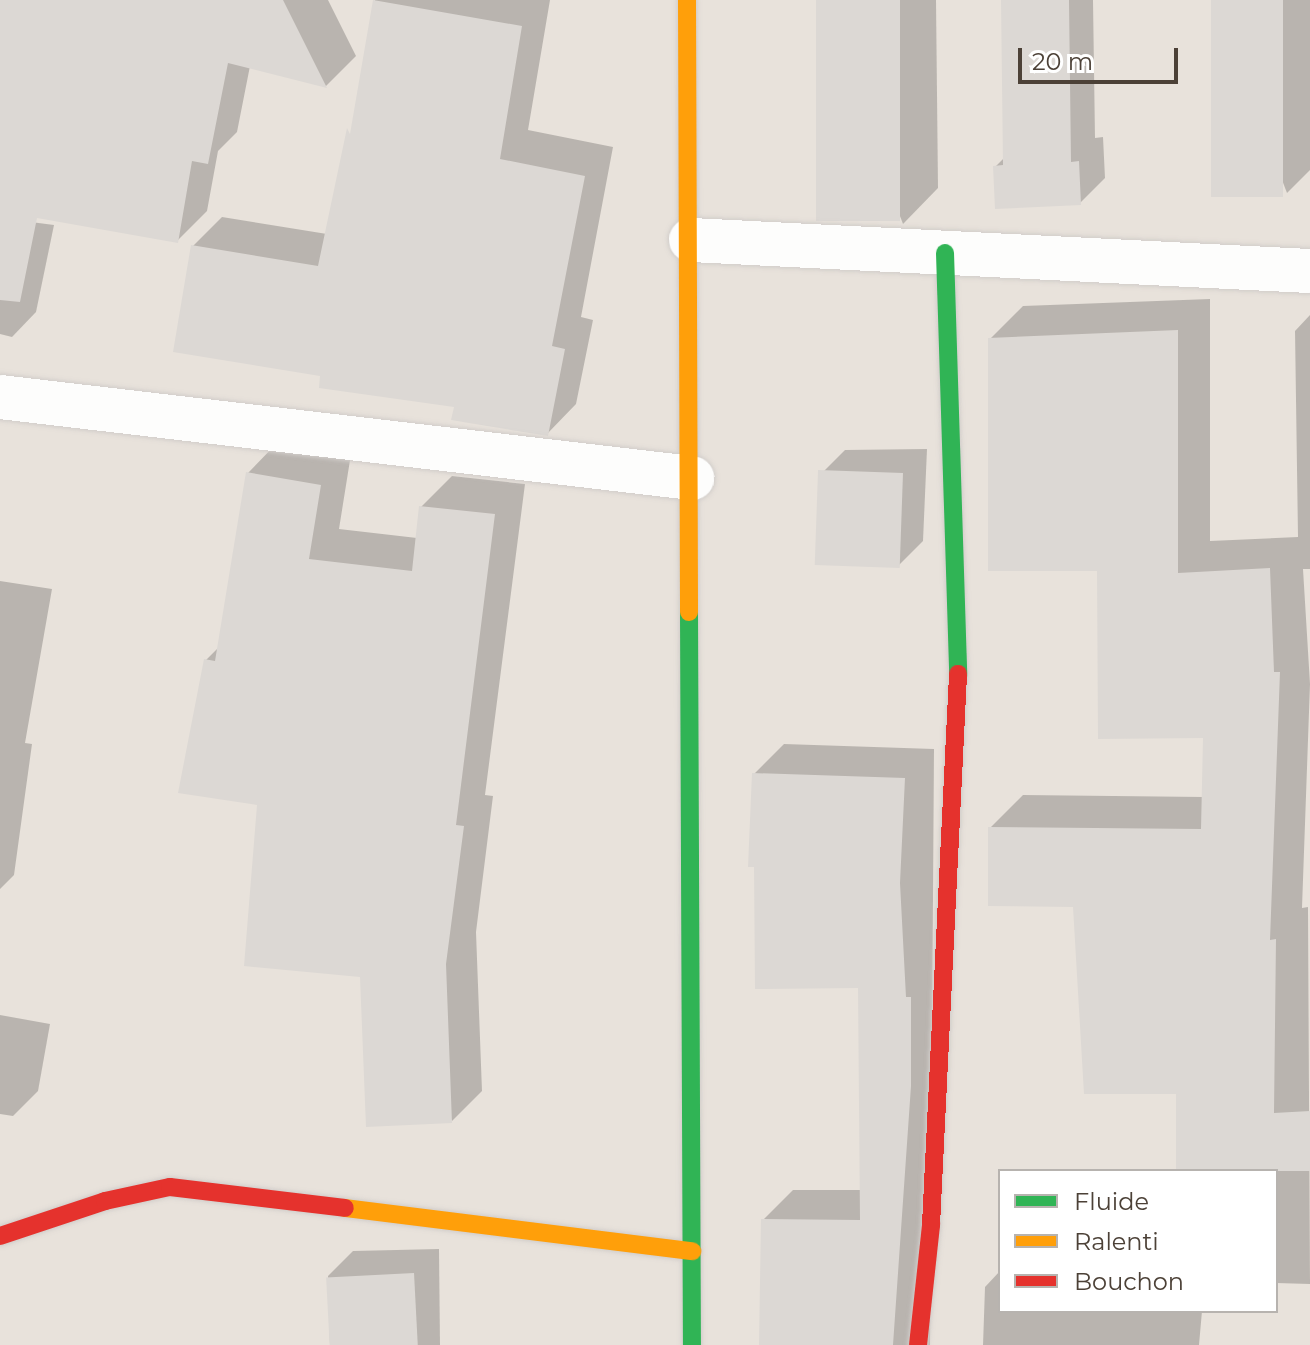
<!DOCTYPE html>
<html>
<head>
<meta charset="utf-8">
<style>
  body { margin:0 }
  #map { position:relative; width:1310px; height:1345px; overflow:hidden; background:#f4f1ee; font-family:Montserrat,sans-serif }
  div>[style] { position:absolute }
  .residential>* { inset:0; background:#e8e2db }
  .shadow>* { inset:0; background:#0003 }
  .building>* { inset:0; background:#dcd8d4; transform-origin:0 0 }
  .roads { filter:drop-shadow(0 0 2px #d1cdca) drop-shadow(0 0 2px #d1cdca) }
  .street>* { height:44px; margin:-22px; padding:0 22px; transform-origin:22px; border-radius:22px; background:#fdfdfc }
  .fast>* { height:18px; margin:-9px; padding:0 9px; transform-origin:9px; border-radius:9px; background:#30b455 }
  .slow>* { height:18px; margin:-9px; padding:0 9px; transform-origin:9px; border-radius:9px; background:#ff9f0a }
  .jam>* { height:18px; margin:-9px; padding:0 9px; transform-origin:9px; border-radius:9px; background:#e5322d }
  span { translate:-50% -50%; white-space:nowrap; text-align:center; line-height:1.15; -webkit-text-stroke:6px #fff; paint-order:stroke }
  .legend { position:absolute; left:998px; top:1169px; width:280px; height:144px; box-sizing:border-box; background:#fff; border:2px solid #b7b3af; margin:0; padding:10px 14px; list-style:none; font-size:24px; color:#4c4137 }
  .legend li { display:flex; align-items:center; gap:16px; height:40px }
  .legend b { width:40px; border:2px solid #b7b3af }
  .scale { position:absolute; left:1018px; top:48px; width:160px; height:36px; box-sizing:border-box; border:4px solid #4c4137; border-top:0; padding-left:10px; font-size:24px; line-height:28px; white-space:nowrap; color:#4c4137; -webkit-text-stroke:6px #fff; paint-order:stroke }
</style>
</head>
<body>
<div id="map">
  <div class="residential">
    <div style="clip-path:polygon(evenodd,0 0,1310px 0,1310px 1345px,0 1345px,0 0,1000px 1171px,1276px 1171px,1276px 1311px,1000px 1311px,1000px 1171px)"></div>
  </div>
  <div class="shadow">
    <div style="clip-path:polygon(0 0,328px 0,356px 56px,326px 86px,250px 66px,237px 132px,218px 151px,207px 211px,177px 241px,0 170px)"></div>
    <div style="clip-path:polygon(375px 0,550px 0,528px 130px,613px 147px,581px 317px,593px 320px,576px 404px,547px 434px,456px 405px,322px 374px,193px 246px,222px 217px,327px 234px,354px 123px)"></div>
    <div style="clip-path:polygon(818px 0,936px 0,938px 188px,903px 224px)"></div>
    <div style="clip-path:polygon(1003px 0,1093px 0,1095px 138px,1103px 137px,1105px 178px,1080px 203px,995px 167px,1005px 157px)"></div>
    <div style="clip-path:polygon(1213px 0,1310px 0,1310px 170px,1287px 193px)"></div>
    <div style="clip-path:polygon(0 218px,54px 225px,36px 312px,12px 337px,0 334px)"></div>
    <div style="clip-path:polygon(1210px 299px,1210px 541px,1298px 537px,1295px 331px,1310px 315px,1310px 569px,1303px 569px,1310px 684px,1302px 908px,1308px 907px,1310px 1284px,1276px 1283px,1276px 1171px,1178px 1171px,1178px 1092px,1075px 905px,990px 828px,1023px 795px,1204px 797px,1205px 736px,1099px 569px,990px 339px,1023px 306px)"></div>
    <div style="clip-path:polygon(278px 442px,351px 454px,339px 529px,417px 538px,421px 507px,452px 476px,525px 484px,485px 795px,493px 796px,476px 932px,482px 1091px,452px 1121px,259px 804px,206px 660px,220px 646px,248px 473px)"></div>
    <div style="clip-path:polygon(927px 449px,923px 541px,898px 566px,820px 475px,845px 450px)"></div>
    <div style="clip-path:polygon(0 581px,52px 589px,25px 743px,32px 744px,14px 875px,0 889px)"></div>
    <div style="clip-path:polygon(784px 744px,934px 749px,930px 1345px,761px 1345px,763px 1220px,793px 1190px,861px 1190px,860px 986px,754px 774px)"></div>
    <div style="clip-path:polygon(0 1015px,50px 1024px,38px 1091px,13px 1116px,0 1114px)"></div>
    <div style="clip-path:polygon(439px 1249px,440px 1345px,330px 1345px,328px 1276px,353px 1251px)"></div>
    <div style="clip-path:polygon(1000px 1271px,1000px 1311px,1202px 1311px,1199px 1345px,983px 1345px,985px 1287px)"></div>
  </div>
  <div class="building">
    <div style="clip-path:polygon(0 0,283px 0,327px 88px,228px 63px,208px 164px,192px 161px,178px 243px,37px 218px,20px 302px,0 300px)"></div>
    <div style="clip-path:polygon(373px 0,522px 26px,500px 159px,585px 176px,552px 346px,565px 349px,548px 436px,451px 420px,454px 407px,319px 388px,320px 376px,173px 352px,191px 245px,318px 266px,347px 128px,350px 134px)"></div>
    <div style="left:816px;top:0;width:84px;height:221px"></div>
    <div style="clip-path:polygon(1001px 0,1069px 0,1071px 162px,1079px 161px,1081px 205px,995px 209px,993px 166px,1003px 165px)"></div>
    <div style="left:1211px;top:0;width:72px;height:197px"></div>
    <div style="clip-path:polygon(1178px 330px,1178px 573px,1270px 568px,1274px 672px,1280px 672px,1270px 940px,1276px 939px,1274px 1113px,1310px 1111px,1310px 1171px,1176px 1171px,1176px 1094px,1084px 1094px,1073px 907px,988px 906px,988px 827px,1201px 829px,1203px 738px,1098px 739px,1097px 571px,988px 571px,988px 338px)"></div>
    <div style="clip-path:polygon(246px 472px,321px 485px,309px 559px,412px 571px,419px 506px,495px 514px,456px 825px,464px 826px,446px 964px,452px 1123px,366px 1127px,360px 977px,244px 966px,257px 805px,178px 793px,204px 659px,215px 661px)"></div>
    <div style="left:903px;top:473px;width:95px;height:85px;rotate:92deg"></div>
    <div style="clip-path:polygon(752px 773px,905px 778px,900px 883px,906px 997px,911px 997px,911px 1086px,893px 1345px,759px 1345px,761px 1219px,860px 1220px,858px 988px,755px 989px,754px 867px,748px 867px)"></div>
    <div style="left:414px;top:1273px;width:72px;height:88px;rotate:87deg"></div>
  </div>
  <div class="roads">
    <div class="street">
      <div style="left:691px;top:240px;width:620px;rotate:2.87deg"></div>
      <div style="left:0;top:397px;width:697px;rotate:6.68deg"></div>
    </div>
    <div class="fast">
      <div style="left:945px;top:253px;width:421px;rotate:88.2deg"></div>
      <div style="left:689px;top:612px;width:733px;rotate:89.77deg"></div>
    </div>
    <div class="slow">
      <div style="left:687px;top:0;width:612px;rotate:89.81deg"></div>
      <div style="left:345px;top:1208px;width:350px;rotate:7.1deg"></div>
    </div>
    <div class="jam">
      <div style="left:0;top:1236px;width:111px;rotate:-18.4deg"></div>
      <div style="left:105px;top:1201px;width:66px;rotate:-12.2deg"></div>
      <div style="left:170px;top:1187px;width:176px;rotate:6.8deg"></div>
      <div style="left:918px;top:1345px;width:121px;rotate:-83.8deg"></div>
      <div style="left:931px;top:1225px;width:552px;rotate:-87.19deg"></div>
    </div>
  </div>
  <ul class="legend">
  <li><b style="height:10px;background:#30b455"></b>Fluide</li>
  <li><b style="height:10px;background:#ff9f0a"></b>Ralenti</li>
  <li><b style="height:10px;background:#e5322d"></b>Bouchon</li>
  </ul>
  <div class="scale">20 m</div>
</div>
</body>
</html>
